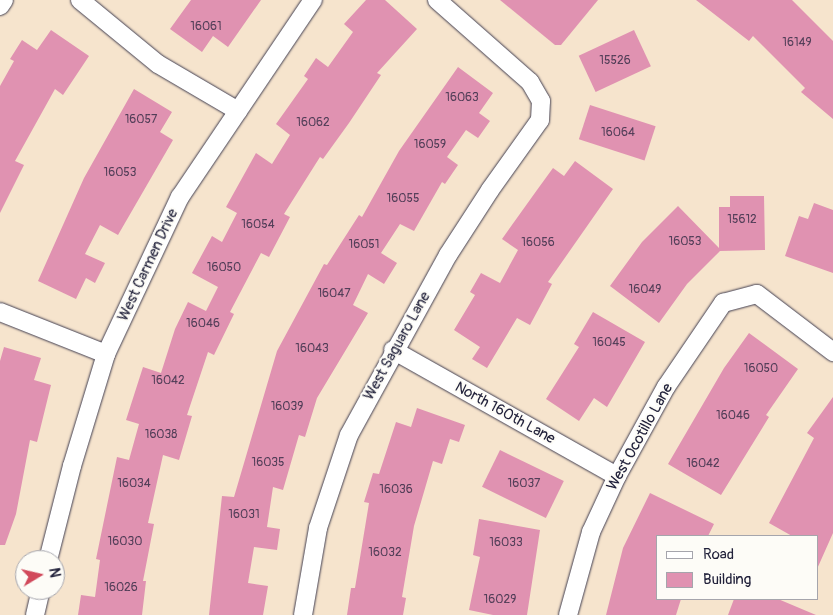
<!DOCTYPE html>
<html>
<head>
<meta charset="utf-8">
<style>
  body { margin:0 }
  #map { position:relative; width:833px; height:615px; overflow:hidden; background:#f6e4cd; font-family:Pangolin,sans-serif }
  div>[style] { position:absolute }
  .building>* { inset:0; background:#e092b1; transform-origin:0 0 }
  .roads { filter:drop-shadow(0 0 1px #423f51) drop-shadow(0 0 1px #423f51) }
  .minor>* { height:18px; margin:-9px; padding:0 9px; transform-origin:9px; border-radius:9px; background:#fff }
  span { translate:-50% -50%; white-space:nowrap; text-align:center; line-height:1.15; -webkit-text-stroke:4px #fdfcf7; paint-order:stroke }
  .number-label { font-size:12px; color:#523e58 }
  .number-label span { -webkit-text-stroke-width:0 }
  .street-label { font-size:15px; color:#22223b }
  .legend { position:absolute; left:656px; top:535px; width:162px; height:65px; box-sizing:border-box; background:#fdfcf7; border:1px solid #a5a5ac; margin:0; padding:6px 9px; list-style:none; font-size:15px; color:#22223b }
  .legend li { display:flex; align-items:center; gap:10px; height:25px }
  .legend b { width:25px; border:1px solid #a5a5ac }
  .north { position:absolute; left:15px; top:550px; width:50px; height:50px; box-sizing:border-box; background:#fdfcf7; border:1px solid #a5a5ac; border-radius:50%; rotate:81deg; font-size:14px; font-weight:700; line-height:20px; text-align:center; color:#22223b }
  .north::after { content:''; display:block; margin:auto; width:18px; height:22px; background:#d1495b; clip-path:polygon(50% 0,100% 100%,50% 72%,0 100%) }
</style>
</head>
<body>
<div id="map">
  <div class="building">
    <div style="clip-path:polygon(191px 0,261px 0,228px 47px,213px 36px,202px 52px,170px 29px)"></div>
    <div style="clip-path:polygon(366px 0,385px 0,417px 29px,377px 73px,381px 75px,349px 123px,323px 159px,320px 157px,284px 214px,290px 217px,269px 257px,261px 253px,230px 312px,234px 314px,214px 355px,208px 352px,187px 415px,192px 416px,179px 460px,163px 455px,148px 523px,154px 524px,143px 581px,146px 581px,142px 615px,78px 615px,81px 595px,95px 597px,100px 560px,96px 559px,117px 457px,129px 460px,139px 424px,126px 420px,143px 367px,161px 373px,175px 329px,188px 302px,206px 311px,218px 287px,192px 273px,212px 236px,222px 242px,237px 213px,226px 207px,256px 153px,272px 164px,290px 135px,276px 124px,308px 79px,304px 76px,316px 58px,328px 67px,353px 32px,344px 24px)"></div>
    <div style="clip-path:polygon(500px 0,598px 0,561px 45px,555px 45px)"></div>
    <div style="clip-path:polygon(696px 0,792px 0,833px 41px,833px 119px,801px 92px,805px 88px,753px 36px,749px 41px)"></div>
    <div style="clip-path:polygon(51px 30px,89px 56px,63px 95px,55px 89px,15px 161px,24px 165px,0 213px,0 86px,14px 61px,10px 59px,22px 40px,37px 50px)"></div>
    <div style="left:634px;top:30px;width:40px;height:61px;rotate:65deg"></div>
    <div style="clip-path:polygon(458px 67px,493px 93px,479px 113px,490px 121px,478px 138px,466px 130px,447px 157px,458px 165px,445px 184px,442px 182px,414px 231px,400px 224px,381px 253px,397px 263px,384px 284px,368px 274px,353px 305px,368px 313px,317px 398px,305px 437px,299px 435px,283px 490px,273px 487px,267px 527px,280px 529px,277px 550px,254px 547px,248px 583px,268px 586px,263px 615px,209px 615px,222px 496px,234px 497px,277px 351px,324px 264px,327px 265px,359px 215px,362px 217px,399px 151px)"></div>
    <div style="clip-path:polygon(134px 89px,172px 112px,160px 132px,173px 140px,118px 235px,100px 225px,85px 254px,105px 263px,95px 283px,86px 278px,76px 299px,38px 281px,84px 178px)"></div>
    <div style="left:590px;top:105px;width:69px;height:36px;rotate:18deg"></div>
    <div style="clip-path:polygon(575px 161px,613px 189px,548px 282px,552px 284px,530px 325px,517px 318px,487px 368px,472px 359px,480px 347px,454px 330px,475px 295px,470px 292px,481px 273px,500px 283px,518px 250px,502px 239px,537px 190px,553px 168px,564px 176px)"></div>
    <div style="clip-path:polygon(730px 196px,764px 196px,765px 250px,720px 251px,687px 284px,659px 323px,610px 286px,642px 242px,678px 206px,719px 248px,719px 207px,730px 207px)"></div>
    <div style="clip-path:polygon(814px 203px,833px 210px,833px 273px,785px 256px,799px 216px,808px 219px)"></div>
    <div style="clip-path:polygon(593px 312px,645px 342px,607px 407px,594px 398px,579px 421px,546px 399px,579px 347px,574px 344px)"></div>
    <div style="clip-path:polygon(749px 333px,798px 369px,766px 415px,769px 417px,721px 495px,668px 464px,724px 368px)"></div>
    <div style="clip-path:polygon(4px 347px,41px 358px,34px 380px,51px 385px,37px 442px,30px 440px,16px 514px,5px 545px,0 545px,0 361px)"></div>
    <div style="clip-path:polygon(833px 397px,833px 533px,817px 569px,817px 536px,792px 536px,769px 523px,814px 438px,807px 433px)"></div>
    <div style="clip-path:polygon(417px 408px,465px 425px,459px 442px,450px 439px,442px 464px,433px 461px,414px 526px,402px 597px,406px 598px,403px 615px,347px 615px,351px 588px,355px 588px,369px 503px,364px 502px,373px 473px,379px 474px,396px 422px,411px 427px)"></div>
    <div style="left:500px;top:450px;width:71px;height:41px;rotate:26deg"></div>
    <div style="clip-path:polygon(650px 493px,714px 524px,708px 536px,657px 536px,657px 599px,681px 599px,676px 615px,606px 615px,623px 548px)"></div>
    <div style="clip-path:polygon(479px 519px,540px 530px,527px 615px,493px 615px,469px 610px,480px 557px,473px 555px)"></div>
    <div style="clip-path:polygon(734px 599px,778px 599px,816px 615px,728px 615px)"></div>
  </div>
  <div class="roads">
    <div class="minor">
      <div style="left:80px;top:0;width:101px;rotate:39.4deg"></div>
      <div style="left:158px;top:64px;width:93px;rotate:30.4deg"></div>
      <div style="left:0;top:6px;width:7px;rotate:-56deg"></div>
      <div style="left:0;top:312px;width:114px;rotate:21.6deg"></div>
      <div style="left:393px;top:350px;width:257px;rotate:29.4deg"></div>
      <div style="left:48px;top:560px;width:97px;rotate:-75.7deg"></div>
      <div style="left:72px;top:466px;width:117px;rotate:-73.1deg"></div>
      <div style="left:106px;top:354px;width:174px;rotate:-64.8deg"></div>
      <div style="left:180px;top:197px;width:238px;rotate:-56deg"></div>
      <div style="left:35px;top:615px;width:26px;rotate:-77deg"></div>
      <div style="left:303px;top:615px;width:88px;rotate:-80.2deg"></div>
      <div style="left:318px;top:528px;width:98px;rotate:-71.6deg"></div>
      <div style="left:349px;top:435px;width:205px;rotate:-61.2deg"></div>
      <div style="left:448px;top:255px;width:77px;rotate:-57.1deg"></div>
      <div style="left:490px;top:190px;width:86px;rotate:-54.5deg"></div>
      <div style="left:540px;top:120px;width:19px;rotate:-87deg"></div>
      <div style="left:541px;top:101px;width:22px;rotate:-120deg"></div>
      <div style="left:530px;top:82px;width:124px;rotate:-138.6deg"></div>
      <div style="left:568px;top:615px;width:86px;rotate:-74.5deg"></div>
      <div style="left:591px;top:532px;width:62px;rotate:-65.1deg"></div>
      <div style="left:617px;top:476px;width:102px;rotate:-61.2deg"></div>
      <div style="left:666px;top:387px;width:102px;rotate:-55.8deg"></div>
      <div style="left:723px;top:303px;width:35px;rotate:-15deg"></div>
      <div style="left:757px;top:294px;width:96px;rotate:37.3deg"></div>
    </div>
  </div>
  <div class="number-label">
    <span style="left:206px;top:27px">16061</span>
    <span style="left:797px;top:43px">16149</span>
    <span style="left:615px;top:61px">15526</span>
    <span style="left:462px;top:98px">16063</span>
    <span style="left:141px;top:120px">16057</span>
    <span style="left:313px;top:123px">16062</span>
    <span style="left:618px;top:133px">16064</span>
    <span style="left:430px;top:145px">16059</span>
    <span style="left:120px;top:173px">16053</span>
    <span style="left:403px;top:199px">16055</span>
    <span style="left:742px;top:220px">15612</span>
    <span style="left:258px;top:225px">16054</span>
    <span style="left:685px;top:242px">16053</span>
    <span style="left:538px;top:243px">16056</span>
    <span style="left:364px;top:245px">16051</span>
    <span style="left:224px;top:268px">16050</span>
    <span style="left:645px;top:290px">16049</span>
    <span style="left:334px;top:294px">16047</span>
    <span style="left:203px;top:324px">16046</span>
    <span style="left:609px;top:343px">16045</span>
    <span style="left:312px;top:349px">16043</span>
    <span style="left:761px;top:369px">16050</span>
    <span style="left:168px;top:381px">16042</span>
    <span style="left:287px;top:407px">16039</span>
    <span style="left:733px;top:416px">16046</span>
    <span style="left:161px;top:435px">16038</span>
    <span style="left:268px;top:463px">16035</span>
    <span style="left:703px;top:464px">16042</span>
    <span style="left:134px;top:484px">16034</span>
    <span style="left:524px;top:484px">16037</span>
    <span style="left:396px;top:490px">16036</span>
    <span style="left:244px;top:515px">16031</span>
    <span style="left:125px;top:542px">16030</span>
    <span style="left:506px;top:543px">16033</span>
    <span style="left:385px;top:553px">16032</span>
    <span style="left:121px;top:588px">16026</span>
    <span style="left:500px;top:600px">16029</span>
  </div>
  <div class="street-label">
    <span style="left:148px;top:265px;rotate:-65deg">West Carmen Drive</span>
    <span style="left:397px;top:346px;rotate:-61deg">West Saguaro Lane</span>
    <span style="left:505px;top:413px;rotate:29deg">North 160th Lane</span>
    <span style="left:640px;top:437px;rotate:-61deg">West Ocotillo Lane</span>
  </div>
  <ul class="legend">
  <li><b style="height:6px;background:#fff"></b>Road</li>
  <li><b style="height:14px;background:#e092b1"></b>Building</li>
  </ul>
  <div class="north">N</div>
</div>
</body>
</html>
